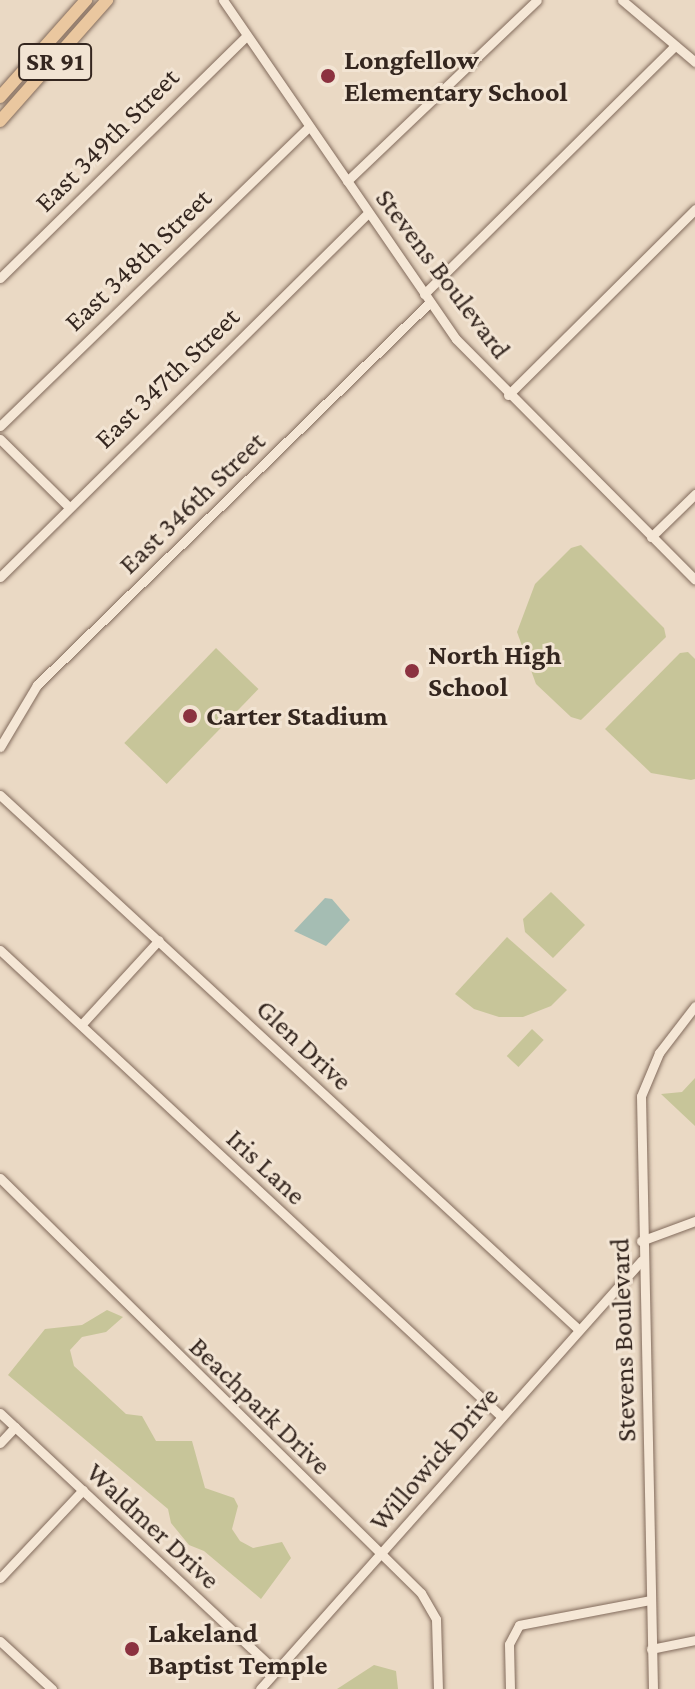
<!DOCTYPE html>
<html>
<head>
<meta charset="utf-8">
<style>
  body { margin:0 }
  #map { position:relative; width:695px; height:1689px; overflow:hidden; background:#ead9c4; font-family:"Crimson Pro",serif }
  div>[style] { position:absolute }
  .green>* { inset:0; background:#c7c599; transform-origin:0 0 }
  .water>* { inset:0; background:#a5bdb3 }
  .roads { filter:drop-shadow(0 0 2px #826b5c) drop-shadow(0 0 2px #826b5c) }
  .minor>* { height:9px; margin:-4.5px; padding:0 4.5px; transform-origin:4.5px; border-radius:4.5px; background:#f5e7d6 }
  .major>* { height:12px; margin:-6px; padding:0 6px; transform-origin:6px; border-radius:6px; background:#eac79f }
  .dots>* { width:22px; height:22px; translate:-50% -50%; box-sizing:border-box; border:4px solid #f2e4d3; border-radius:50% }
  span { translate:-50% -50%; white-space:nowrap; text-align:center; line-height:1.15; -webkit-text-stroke:6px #f2e4d3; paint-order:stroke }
  .shield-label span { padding:2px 6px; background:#f2e4d3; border:2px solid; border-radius:6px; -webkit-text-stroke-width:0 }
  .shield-label { font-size:26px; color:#34261f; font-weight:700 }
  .poi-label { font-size:28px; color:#34261f; font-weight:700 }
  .left { translate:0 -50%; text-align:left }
  .street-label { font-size:28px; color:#34261f }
</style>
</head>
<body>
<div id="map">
  <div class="green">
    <div style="clip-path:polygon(581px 545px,664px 628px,666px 637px,581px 720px,571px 717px,536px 684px,517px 632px,535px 584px,571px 548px)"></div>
    <div style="left:216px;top:648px;width:59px;height:132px;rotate:44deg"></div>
    <div style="clip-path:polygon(688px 652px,695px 659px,695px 779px,691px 780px,651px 773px,605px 729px,680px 653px)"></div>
    <div style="clip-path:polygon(551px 892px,585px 925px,553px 958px,525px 932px,523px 919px)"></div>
    <div style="clip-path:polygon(507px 937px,567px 990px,551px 1006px,523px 1017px,499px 1017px,474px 1009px,455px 994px)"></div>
    <div style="left:532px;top:1029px;width:16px;height:37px;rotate:43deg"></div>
    <div style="clip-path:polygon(695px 1078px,695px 1126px,661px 1094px,682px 1092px)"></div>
    <div style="clip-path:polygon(107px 1310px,123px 1317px,106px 1332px,82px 1337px,70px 1350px,74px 1366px,126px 1414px,142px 1416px,156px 1441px,192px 1441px,205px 1488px,234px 1498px,238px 1506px,232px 1529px,240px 1541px,253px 1548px,282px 1542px,291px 1558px,261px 1599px,204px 1551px,189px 1545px,171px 1523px,168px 1509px,8px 1375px,45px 1329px,82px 1325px)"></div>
    <div style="clip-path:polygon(374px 1665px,396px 1671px,398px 1689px,337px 1689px)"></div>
  </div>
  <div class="water">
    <div style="clip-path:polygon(325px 898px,332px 899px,350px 920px,326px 946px,294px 931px)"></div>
  </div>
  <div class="roads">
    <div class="minor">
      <div style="left:223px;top:0;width:411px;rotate:55.5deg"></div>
      <div style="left:456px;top:339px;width:339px;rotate:45.2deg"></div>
      <div style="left:622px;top:0;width:96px;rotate:40.3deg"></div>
      <div style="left:347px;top:181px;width:262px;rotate:-43.6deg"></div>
      <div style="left:0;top:278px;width:345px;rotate:-44.5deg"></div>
      <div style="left:424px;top:294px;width:353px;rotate:-44.7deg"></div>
      <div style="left:508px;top:395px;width:264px;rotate:-44.8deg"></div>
      <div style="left:0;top:426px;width:430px;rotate:-44.1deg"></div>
      <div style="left:0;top:439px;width:95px;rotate:44.6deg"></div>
      <div style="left:651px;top:537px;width:62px;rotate:-44.3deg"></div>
      <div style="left:0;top:577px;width:518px;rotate:-44.69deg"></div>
      <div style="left:0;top:747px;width:72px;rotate:-59.2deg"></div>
      <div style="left:37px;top:685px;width:549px;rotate:-44.26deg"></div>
      <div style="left:0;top:795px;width:786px;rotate:42.73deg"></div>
      <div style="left:0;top:950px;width:684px;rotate:42.93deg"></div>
      <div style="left:81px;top:1025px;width:115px;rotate:-47.5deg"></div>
      <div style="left:0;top:1178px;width:591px;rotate:44.59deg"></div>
      <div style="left:421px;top:1593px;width:30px;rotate:60deg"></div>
      <div style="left:436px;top:1619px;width:70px;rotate:88.4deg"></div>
      <div style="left:641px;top:1241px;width:58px;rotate:-20.3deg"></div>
      <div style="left:0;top:1413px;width:378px;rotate:43.1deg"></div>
      <div style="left:0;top:1443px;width:22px;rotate:-47deg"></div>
      <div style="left:0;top:1578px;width:121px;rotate:-46.7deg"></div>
      <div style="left:0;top:1641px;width:71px;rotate:42.7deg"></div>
      <div style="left:651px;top:1649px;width:45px;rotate:-11.6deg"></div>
      <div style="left:260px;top:1689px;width:574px;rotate:-48.32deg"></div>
      <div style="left:510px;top:1689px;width:45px;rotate:-91.3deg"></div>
      <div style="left:509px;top:1644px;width:21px;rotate:-62deg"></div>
      <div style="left:519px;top:1625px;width:133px;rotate:-10.8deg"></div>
      <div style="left:653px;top:1689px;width:593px;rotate:-91.16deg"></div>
      <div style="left:641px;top:1096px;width:47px;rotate:-67.3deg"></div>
      <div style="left:659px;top:1053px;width:59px;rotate:-52.5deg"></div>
    </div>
    <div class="major">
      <div style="left:0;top:97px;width:130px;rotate:-48.4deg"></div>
      <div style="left:0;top:121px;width:162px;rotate:-48.5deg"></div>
    </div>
  </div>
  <div class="dots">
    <div style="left:328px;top:76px;background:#8c3240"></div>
    <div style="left:412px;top:671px;background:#8c3240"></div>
    <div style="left:190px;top:716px;background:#8c3240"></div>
    <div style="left:132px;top:1649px;background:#8c3240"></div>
  </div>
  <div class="shield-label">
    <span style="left:55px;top:62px">SR 91</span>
  </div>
  <div class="poi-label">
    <span class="left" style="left:344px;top:76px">Longfellow<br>Elementary School</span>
    <span class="left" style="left:428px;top:671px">North High<br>School</span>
    <span class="left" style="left:206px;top:716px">Carter Stadium</span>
    <span class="left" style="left:148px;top:1649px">Lakeland<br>Baptist Temple</span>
  </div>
  <div class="street-label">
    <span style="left:107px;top:140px;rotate:-45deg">East 349th Street</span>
    <span style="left:138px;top:260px;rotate:-44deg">East 348th Street</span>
    <span style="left:443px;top:274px;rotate:53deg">Stevens Boulevard</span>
    <span style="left:167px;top:378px;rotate:-44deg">East 347th Street</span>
    <span style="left:192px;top:503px;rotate:-44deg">East 346th Street</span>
    <span style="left:304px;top:1045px;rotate:43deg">Glen Drive</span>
    <span style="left:266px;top:1167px;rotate:43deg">Iris Lane</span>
    <span style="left:623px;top:1340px;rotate:-92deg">Stevens Boulevard</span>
    <span style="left:260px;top:1406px;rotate:44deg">Beachpark Drive</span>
    <span style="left:434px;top:1459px;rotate:-49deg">Willowick Drive</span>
    <span style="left:153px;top:1526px;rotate:43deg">Waldmer Drive</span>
  </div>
</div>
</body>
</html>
